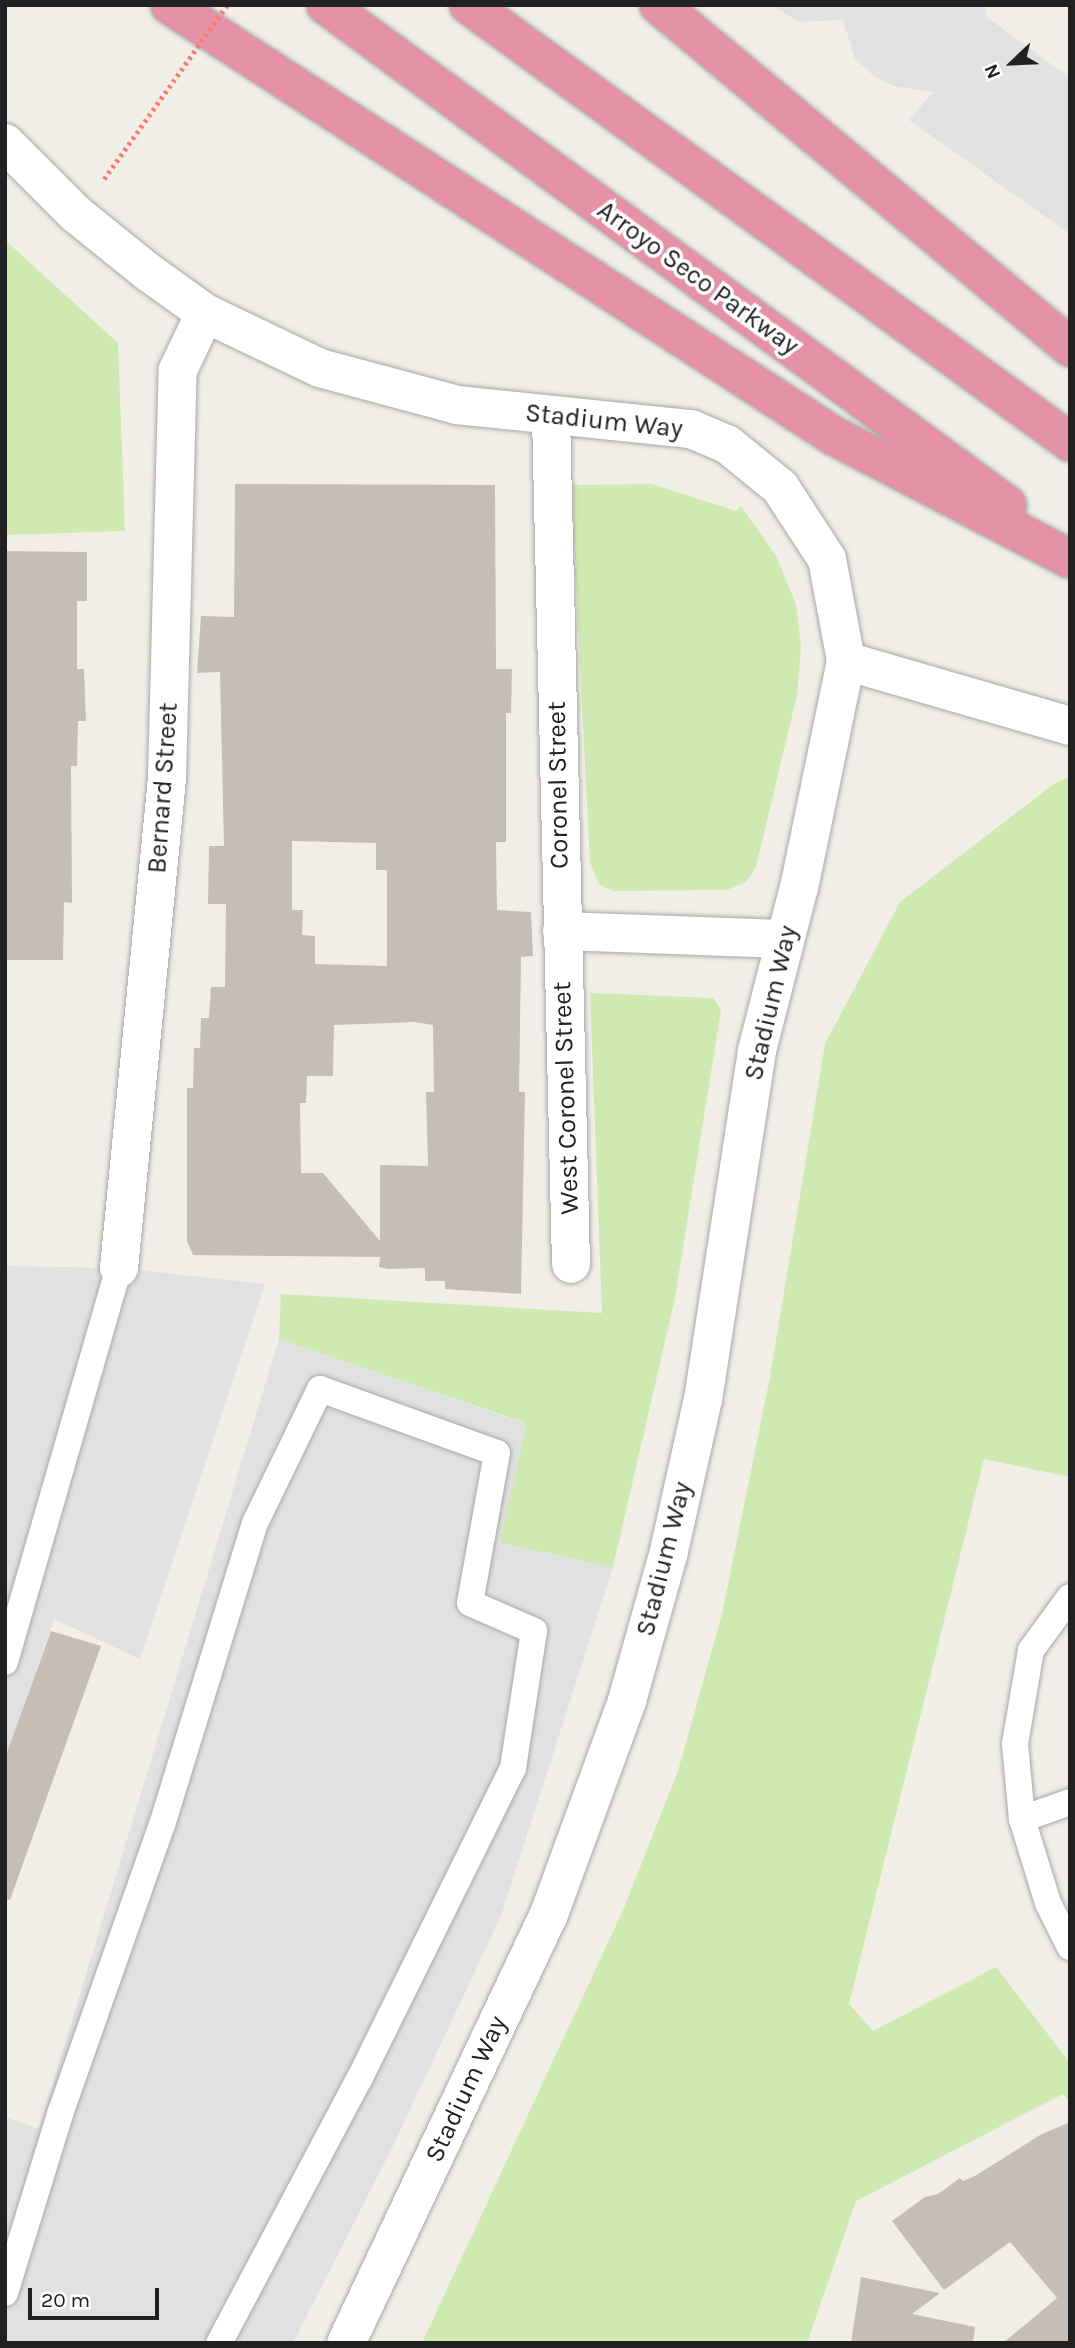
<!DOCTYPE html>
<html>
<head>
<meta charset="utf-8">
<style>
  body { margin:0 }
  #map { position:relative; width:1075px; height:2348px; overflow:hidden; background:#f1eee8; font-family:Karla,sans-serif }
  div>[style] { position:absolute }
  .grass>* { inset:0; background:#cfeab0 }
  .parking>* { inset:0; background:#e1e1e1 }
  .building>* { inset:0; background:#c6bdb7 }
  .roads { filter:drop-shadow(0 0 2px #a8a8a8) drop-shadow(0 0 2px #a8a8a8) }
  .service>* { height:26px; margin:-13px; padding:0 13px; transform-origin:13px; border-radius:13px; background:#fff }
  .minor>* { height:38px; margin:-19px; padding:0 19px; transform-origin:19px; border-radius:19px; background:#fff }
  .tertiary>* { height:38px; margin:-19px; padding:0 19px; transform-origin:19px; border-radius:19px; background:#fff }
  .motorway>* { height:38px; margin:-19px; padding:0 19px; transform-origin:19px; border-radius:19px; background:#e692a6 }
  .path-bridge>* { height:4.5px; margin-top:-2.25px; transform-origin:0; background:repeating-linear-gradient(90deg,#f87972 0 3.5px,transparent 0 7px) }
  span { translate:-50% -50%; white-space:nowrap; text-align:center; line-height:1.15; -webkit-text-stroke:7px #fff; paint-order:stroke }
  .street-label { font-size:26px; color:#212121 }
  .frame { position:absolute; inset:0; border:7px solid #212121; pointer-events:none }
  .north { position:absolute; left:977px; top:28px; width:70px; height:70px; -webkit-text-stroke:5px #fff; paint-order:stroke; rotate:247deg; font-size:19px; font-weight:700; line-height:28px; text-align:center; color:#212121 }
  .north::after { content:''; display:block; margin:auto; width:24px; height:32px; background:#212121; clip-path:polygon(50% 0,100% 100%,50% 72%,0 100%) }
  .scale { position:absolute; left:28px; top:2288px; width:131px; height:32px; box-sizing:border-box; border:4px solid #212121; border-top:0; padding-left:9px; font-size:21px; line-height:24px; white-space:nowrap; color:#212121; -webkit-text-stroke:5px #fff; paint-order:stroke }
</style>
</head>
<body>
<div id="map">
  <div class="grass">
    <div style="clip-path:polygon(5px 240px,118px 343px,125px 531px,5px 535px)"></div>
    <div style="clip-path:polygon(652px 484px,736px 511px,741px 506px,776px 556px,796px 604px,801px 647px,797px 695px,756px 867px,746px 882px,727px 890px,613px 891px,599px 884px,590px 863px,571px 485px)"></div>
    <div style="clip-path:polygon(1070px 777px,1070px 1477px,984px 1459px,849px 2004px,873px 2031px,996px 1967px,1070px 2063px,1070px 2102px,1063px 2094px,856px 2201px,807px 2343px,422px 2343px,624px 1908px,678px 1771px,722px 1614px,770px 1377px,825px 1044px,900px 902px,1055px 783px)"></div>
    <div style="clip-path:polygon(590px 993px,713px 998px,721px 1010px,675px 1298px,613px 1567px,499px 1543px,526px 1423px,279px 1339px,281px 1294px,602px 1313px)"></div>
  </div>
  <div class="parking">
    <div style="clip-path:polygon(771px 5px,985px 5px,987px 17px,1070px 78px,1070px 234px,909px 120px,933px 92px,893px 86px,874px 76px,855px 59px,843px 20px,799px 22px)"></div>
    <div style="clip-path:polygon(5px 1266px,119px 1268px,265px 1284px,140px 1659px,54px 1619px,5px 1760px)"></div>
    <div style="clip-path:polygon(279px 1339px,527px 1424px,499px 1543px,613px 1567px,501px 1916px,391px 2150px,293px 2343px,5px 2343px,5px 2117px,39px 2129px)"></div>
  </div>
  <div class="building">
    <div style="clip-path:polygon(evenodd,235px 484px,495px 485px,496px 669px,512px 669px,511px 713px,506px 713px,506px 842px,496px 842px,497px 910px,531px 912px,533px 956px,521px 957px,519px 1092px,525px 1092px,521px 1294px,445px 1289px,445px 1281px,425px 1281px,425px 1268px,388px 1269px,379px 1267px,380px 1257px,193px 1255px,187px 1241px,187px 1088px,193px 1088px,194px 1048px,200px 1048px,201px 1018px,209px 1018px,211px 987px,225px 987px,226px 904px,208px 904px,209px 846px,224px 846px,220px 672px,197px 673px,201px 616px,234px 617px,235px 484px,292px 841px,376px 843px,376px 870px,387px 870px,387px 966px,315px 964px,315px 936px,302px 935px,303px 910px,292px 910px,292px 841px,235px 484px,415px 1022px,433px 1025px,434px 1092px,426px 1092px,428px 1166px,380px 1165px,380px 1241px,323px 1173px,301px 1173px,300px 1103px,306px 1103px,307px 1076px,333px 1076px,334px 1025px,415px 1022px)"></div>
    <div style="clip-path:polygon(5px 551px,87px 552px,87px 601px,77px 601px,77px 669px,84px 669px,86px 721px,78px 721px,77px 766px,71px 766px,72px 903px,64px 902px,63px 960px,5px 960px)"></div>
    <div style="clip-path:polygon(51px 1631px,101px 1646px,10px 1900px,5px 1899px,5px 1758px)"></div>
    <div style="clip-path:polygon(1070px 2122px,1070px 2343px,1003px 2343px,1057px 2298px,1010px 2242px,944px 2290px,892px 2221px,925px 2197px,938px 2194px,960px 2178px,963px 2181px,975px 2176px,1040px 2135px)"></div>
    <div style="clip-path:polygon(861px 2277px,940px 2293px,912px 2314px,975px 2327px,973px 2343px,851px 2343px)"></div>
  </div>
  <div class="roads">
    <div class="service">
      <div style="left:1070px;top:1597px;width:66px;rotate:126.3deg"></div>
      <div style="left:1031px;top:1650px;width:95px;rotate:99.7deg"></div>
      <div style="left:1015px;top:1744px;width:75px;rotate:84.7deg"></div>
      <div style="left:1022px;top:1819px;width:88px;rotate:72.8deg"></div>
      <div style="left:1048px;top:1903px;width:49px;rotate:63.4deg"></div>
      <div style="left:5px;top:1662px;width:410px;rotate:-73.9deg"></div>
      <div style="left:1022px;top:1819px;width:51px;rotate:-19.5deg"></div>
      <div style="left:5px;top:2293px;width:187px;rotate:-72.9deg"></div>
      <div style="left:60px;top:2114px;width:306px;rotate:-70.6deg"></div>
      <div style="left:162px;top:1825px;width:316px;rotate:-72.9deg"></div>
      <div style="left:255px;top:1523px;width:149px;rotate:-64.1deg"></div>
      <div style="left:320px;top:1389px;width:188px;rotate:19.9deg"></div>
      <div style="left:497px;top:1453px;width:152px;rotate:100.2deg"></div>
      <div style="left:470px;top:1603px;width:70px;rotate:23.6deg"></div>
      <div style="left:534px;top:1631px;width:139px;rotate:98.7deg"></div>
      <div style="left:513px;top:1768px;width:347px;rotate:116.3deg"></div>
      <div style="left:359px;top:2079px;width:299px;rotate:117.9deg"></div>
    </div>
    <div class="minor">
      <div style="left:551px;top:416px;width:848px;rotate:88.65deg"></div>
      <div style="left:846px;top:661px;width:233px;rotate:16.2deg"></div>
      <div style="left:562px;top:931px;width:222px;rotate:2.1deg"></div>
      <div style="left:119px;top:1268px;width:493px;rotate:-84.4deg"></div>
      <div style="left:167px;top:777px;width:407px;rotate:-88.5deg"></div>
      <div style="left:178px;top:370px;width:63px;rotate:-64.7deg"></div>
    </div>
    <div class="tertiary">
      <div style="left:5px;top:143px;width:100px;rotate:45deg"></div>
      <div style="left:76px;top:214px;width:92px;rotate:38.9deg"></div>
      <div style="left:148px;top:272px;width:70px;rotate:35.7deg"></div>
      <div style="left:205px;top:313px;width:127px;rotate:25.6deg"></div>
      <div style="left:320px;top:368px;width:142px;rotate:15.1deg"></div>
      <div style="left:457px;top:405px;width:235px;rotate:5.9deg"></div>
      <div style="left:691px;top:429px;width:39px;rotate:23deg"></div>
      <div style="left:727px;top:444px;width:68px;rotate:39.1deg"></div>
      <div style="left:780px;top:487px;width:86px;rotate:56.9deg"></div>
      <div style="left:827px;top:559px;width:104px;rotate:79.4deg"></div>
      <div style="left:846px;top:661px;width:231px;rotate:101.7deg"></div>
      <div style="left:799px;top:887px;width:169px;rotate:104.4deg"></div>
      <div style="left:757px;top:1051px;width:352px;rotate:98.8deg"></div>
      <div style="left:703px;top:1399px;width:160px;rotate:102.6deg"></div>
      <div style="left:668px;top:1555px;width:152px;rotate:105.7deg"></div>
      <div style="left:627px;top:1701px;width:227px;rotate:110.1deg"></div>
      <div style="left:549px;top:1914px;width:475px;rotate:115.3deg"></div>
    </div>
    <div class="motorway">
      <div style="left:170px;top:5px;width:792px;rotate:32.99deg"></div>
      <div style="left:834px;top:436px;width:266px;rotate:27.5deg"></div>
      <div style="left:326px;top:5px;width:845px;rotate:36.29deg"></div>
      <div style="left:469px;top:5px;width:743px;rotate:36.02deg"></div>
      <div style="left:659px;top:5px;width:535px;rotate:39.76deg"></div>
    </div>
  </div>
  <div class="path-bridge">
    <div style="left:104px;top:179px;width:213px;rotate:-54.7deg"></div>
  </div>
  <div class="street-label">
    <span style="left:698px;top:278px;rotate:36deg">Arroyo Seco Parkway</span>
    <span style="left:604px;top:421px;rotate:6deg">Stadium Way</span>
    <span style="left:558px;top:785px;rotate:-91deg">Coronel Street</span>
    <span style="left:163px;top:788px;rotate:-86deg">Bernard Street</span>
    <span style="left:771px;top:1003px;rotate:-77deg">Stadium Way</span>
    <span style="left:566px;top:1098px;rotate:-92deg">West Coronel Street</span>
    <span style="left:664px;top:1559px;rotate:-76deg">Stadium Way</span>
    <span style="left:466px;top:2089px;rotate:-65deg">Stadium Way</span>
  </div>
  <div class="frame"></div>
  <div class="north">N</div>
  <div class="scale">20 m</div>
</div>
</body>
</html>
